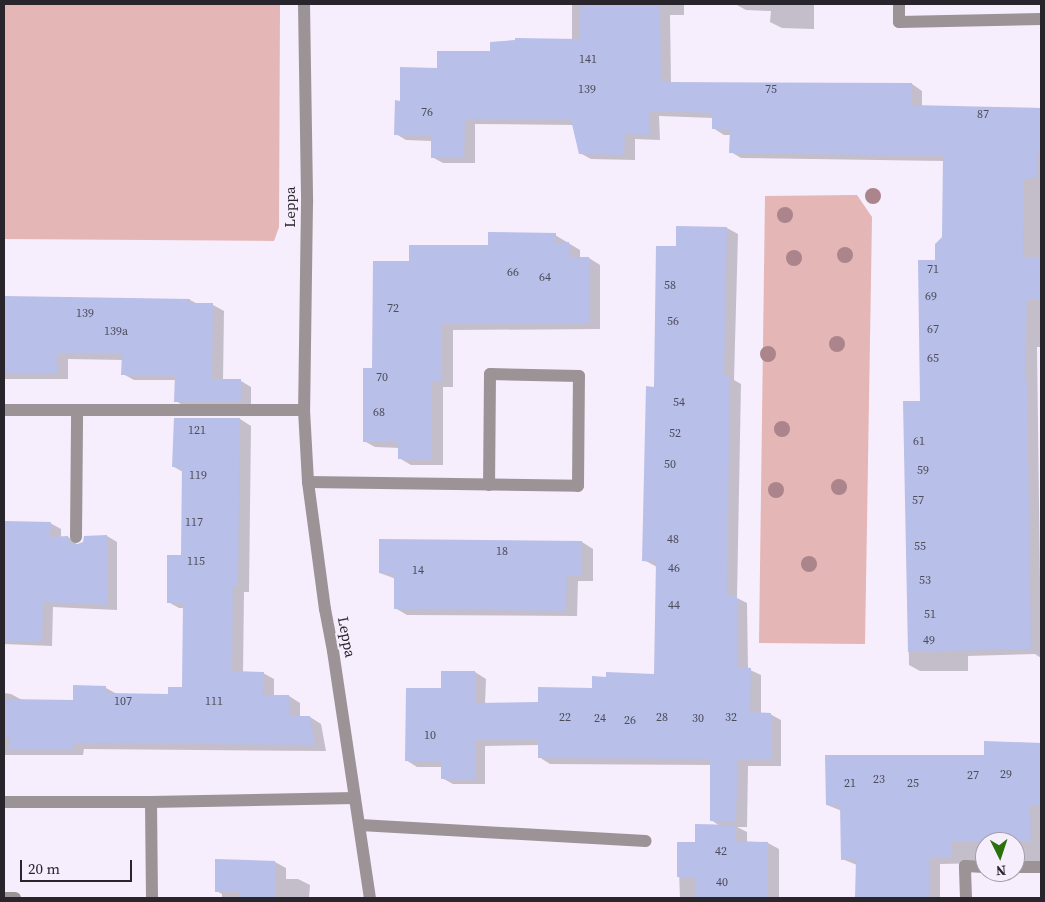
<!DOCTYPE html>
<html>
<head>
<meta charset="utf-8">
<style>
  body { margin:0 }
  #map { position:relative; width:1045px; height:902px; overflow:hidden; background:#f6edfd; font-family:"Source Serif 4",serif }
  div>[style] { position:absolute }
  .green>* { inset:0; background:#e4b6b5 }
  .shadow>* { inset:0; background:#0003 }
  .building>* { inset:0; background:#b8bfe8 }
  .minor>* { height:12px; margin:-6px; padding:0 6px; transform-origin:6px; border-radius:6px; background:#9c9397 }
  .trees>* { width:16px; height:16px; margin:-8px; border-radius:50%; background:#ab848c }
  span { translate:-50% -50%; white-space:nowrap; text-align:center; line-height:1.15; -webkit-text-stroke:4.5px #f6edfd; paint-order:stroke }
  .number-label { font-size:12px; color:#4d4c5b }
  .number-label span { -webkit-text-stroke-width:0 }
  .street-label { font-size:15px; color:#29252c }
  .frame { position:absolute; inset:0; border:5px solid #29252c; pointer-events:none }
  .north { position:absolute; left:975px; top:832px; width:50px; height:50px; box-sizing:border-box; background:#f6edfd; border:1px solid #a49da9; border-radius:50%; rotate:176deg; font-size:14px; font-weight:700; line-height:20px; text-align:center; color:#29252c }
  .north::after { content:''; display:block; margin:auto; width:18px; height:22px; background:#2a700d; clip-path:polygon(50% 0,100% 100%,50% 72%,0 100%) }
  .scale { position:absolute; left:20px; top:860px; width:112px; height:22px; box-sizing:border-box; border:2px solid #29252c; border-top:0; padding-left:6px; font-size:15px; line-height:18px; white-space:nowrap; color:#29252c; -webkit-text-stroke:4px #f6edfd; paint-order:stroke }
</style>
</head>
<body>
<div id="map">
  <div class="green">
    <div style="clip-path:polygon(4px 4px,280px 4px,279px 227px,274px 241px,4px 239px)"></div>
    <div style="clip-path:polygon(857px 195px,872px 217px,865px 644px,759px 643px,765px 196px)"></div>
  </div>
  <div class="shadow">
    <div style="clip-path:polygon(572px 4px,684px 4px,684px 15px,670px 15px,671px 83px,912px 84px,922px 91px,922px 107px,1041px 108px,1041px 347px,1037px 347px,1041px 658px,1035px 654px,968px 656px,968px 671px,920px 671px,909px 665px,905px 402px,921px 402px,936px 261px,944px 237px,944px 161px,741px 158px,731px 152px,731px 135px,724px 135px,713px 128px,713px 118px,659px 116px,660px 140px,635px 139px,635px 160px,591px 159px,580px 153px,574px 125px,475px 124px,475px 163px,443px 163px,432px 157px,432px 141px,406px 140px,396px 134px,402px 102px,438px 69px,491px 52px,572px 40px)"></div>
    <div style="clip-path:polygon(735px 4px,814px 4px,814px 29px,782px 28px,770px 22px,771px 11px,746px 10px)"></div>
    <div style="clip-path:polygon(678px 227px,727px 228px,738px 234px,734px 380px,741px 384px,737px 598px,747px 603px,748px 669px,761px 675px,761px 714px,770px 714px,781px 720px,781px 766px,748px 766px,747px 827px,737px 827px,747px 832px,747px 843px,768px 843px,779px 849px,779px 898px,680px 898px,678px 844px,696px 844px,720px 826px,711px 820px,711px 765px,550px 764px,539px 757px,539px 745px,485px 746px,485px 784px,453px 784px,442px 778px,442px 767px,417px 767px,406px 760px,443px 689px,475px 672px,486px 679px,485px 704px,540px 703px,655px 675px,657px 567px,644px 560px,656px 388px,678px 248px)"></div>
    <div style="clip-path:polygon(555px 235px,580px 250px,580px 259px,589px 258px,600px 265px,600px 329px,453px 330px,453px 387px,443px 387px,443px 465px,411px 465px,399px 458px,400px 448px,375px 447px,364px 441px,374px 370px,410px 262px)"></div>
    <div style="clip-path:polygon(4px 297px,190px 300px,198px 304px,213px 305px,224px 311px,223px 381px,241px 381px,251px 387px,251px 407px,186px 407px,176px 401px,176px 380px,134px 380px,123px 374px,123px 360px,68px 359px,68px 379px,4px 379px)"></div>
    <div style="clip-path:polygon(240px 419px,251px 426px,249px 592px,244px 592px,243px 673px,263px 673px,274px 679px,274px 696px,289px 696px,300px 703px,300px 717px,310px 717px,321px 724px,326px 751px,84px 749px,83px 755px,4px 755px,4px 693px,11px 694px,22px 700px,74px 701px,74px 686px,106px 688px,117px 694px,169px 695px,184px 688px,184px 608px,179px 608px,168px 602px,182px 556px,183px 472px,174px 467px)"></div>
    <div style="clip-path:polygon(4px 523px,50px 523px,61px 529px,61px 538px,68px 537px,78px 545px,107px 536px,117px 542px,117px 610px,53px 607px,52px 646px,4px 644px)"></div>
    <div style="clip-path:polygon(582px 542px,593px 549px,593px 581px,578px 581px,577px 616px,407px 615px,395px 608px,396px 579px,380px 573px)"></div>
    <div style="clip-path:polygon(986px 743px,1041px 744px,1041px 862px,1015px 863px,1015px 842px,985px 842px,985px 863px,940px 864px,940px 898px,857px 898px,857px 865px,842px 859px,842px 811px,827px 805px,985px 756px)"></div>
    <div style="clip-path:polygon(275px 862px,286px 868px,286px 879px,298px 879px,310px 885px,309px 898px,222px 898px,222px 894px,216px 891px)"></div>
  </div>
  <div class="building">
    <div style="clip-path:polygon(580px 4px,660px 4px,661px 82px,912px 83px,912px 105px,1041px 108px,1041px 154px,1038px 154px,1037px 178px,1024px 179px,1023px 257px,1041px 257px,1041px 299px,1027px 299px,1025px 381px,1027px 381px,1031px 649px,908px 652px,903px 401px,920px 401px,918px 260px,935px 260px,935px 244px,942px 237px,943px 156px,729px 153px,730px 129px,712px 129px,712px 113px,649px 111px,649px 135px,625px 134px,624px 155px,579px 154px,571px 120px,465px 119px,464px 158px,431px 158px,431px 136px,394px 135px,395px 100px,400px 101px,400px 67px,437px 68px,437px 51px,490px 51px,490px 42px,515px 40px,515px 38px,579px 39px)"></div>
    <div style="clip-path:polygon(676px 226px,727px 227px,724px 376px,730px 376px,727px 596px,737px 596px,737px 667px,751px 668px,750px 712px,771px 713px,771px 760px,738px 760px,736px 821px,710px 821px,710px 759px,538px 758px,538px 740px,475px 740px,475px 779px,441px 779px,441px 762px,405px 761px,406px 688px,441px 688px,441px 671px,475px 671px,475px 703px,538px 702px,538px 687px,592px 688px,592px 676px,606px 677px,606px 672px,654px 674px,656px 562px,642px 561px,646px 386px,654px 387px,656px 246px,676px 246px)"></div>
    <div style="clip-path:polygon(488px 232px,556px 233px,556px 243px,569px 242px,569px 257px,589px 257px,589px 324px,442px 324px,442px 381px,432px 381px,432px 459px,398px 459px,398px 442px,363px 442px,363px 368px,372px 368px,373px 261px,409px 261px,409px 245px,488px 245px)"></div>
    <div style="clip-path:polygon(4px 296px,190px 299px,190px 303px,213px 303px,212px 379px,241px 379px,241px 402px,174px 402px,175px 375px,121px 375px,122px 354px,57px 354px,57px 373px,4px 373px)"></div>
    <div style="clip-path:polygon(174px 418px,240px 418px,238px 586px,233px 586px,232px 671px,264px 672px,263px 695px,289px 695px,289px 716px,310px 716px,315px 745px,73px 743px,73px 750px,10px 749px,10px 737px,4px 737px,4px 699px,73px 700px,73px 685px,106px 686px,106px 693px,168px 694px,168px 687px,182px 687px,183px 603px,167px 603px,167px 555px,181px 555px,182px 467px,172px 467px)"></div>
    <div style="clip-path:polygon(4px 521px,51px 522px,50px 537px,68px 536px,69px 541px,75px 545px,83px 542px,84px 536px,107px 535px,107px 605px,43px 602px,42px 641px,4px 641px)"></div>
    <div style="clip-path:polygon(379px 539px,582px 541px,582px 575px,567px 575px,566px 611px,394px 609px,394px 574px,379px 573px)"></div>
    <div style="clip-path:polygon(984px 741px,1041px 743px,1041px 805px,1030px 805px,1031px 842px,952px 842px,952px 858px,929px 858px,929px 898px,855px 898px,856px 859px,841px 860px,840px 805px,826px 805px,825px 755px,984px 755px)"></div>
    <div style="clip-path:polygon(695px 824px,736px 825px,736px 841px,768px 842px,768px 898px,695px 898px,696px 878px,677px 877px,677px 842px,695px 842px)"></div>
    <div style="clip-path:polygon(215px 859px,275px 861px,276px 898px,240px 898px,240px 892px,215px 892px)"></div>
  </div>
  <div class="minor">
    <div style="left:304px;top:4px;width:199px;rotate:89.1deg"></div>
    <div style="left:307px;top:203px;width:207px;rotate:90.8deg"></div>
    <div style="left:304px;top:410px;width:72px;rotate:86.8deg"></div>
    <div style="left:308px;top:482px;width:128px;rotate:82.4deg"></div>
    <div style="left:325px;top:609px;width:43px;rotate:79.2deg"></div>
    <div style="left:333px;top:651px;width:250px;rotate:81.5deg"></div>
    <div style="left:899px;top:4px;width:18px;rotate:90deg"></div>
    <div style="left:899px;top:22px;width:142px;rotate:-1.2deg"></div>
    <div style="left:4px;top:410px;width:300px"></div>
    <div style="left:308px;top:482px;width:270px;rotate:0.8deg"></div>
    <div style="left:578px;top:486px;width:110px;rotate:-89.5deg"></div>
    <div style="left:579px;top:376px;width:89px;rotate:-178.7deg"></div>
    <div style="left:490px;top:374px;width:111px;rotate:90.5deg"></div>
    <div style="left:76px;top:537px;width:127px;rotate:-89.5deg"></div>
    <div style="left:4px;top:802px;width:147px"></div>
    <div style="left:360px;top:825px;width:286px;rotate:3.2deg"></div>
    <div style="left:1015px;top:867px;width:26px"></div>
    <div style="left:4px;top:898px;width:11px"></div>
    <div style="left:152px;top:898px;width:96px;rotate:-90.6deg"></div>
    <div style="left:151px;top:802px;width:204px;rotate:-1.1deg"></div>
    <div style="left:966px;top:898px;width:32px;rotate:-92deg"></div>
    <div style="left:965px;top:866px;width:20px;rotate:3deg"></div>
  </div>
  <div class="trees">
    <div style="left:873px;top:196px"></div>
    <div style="left:785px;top:215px"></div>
    <div style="left:845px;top:255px"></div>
    <div style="left:794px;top:258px"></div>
    <div style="left:837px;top:344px"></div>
    <div style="left:768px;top:354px"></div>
    <div style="left:782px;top:429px"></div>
    <div style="left:839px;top:487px"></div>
    <div style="left:776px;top:490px"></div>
    <div style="left:809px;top:564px"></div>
  </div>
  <div class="number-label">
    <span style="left:588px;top:60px">141</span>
    <span style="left:587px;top:90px">139</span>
    <span style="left:771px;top:90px">75</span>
    <span style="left:427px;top:113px">76</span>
    <span style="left:983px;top:115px">87</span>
    <span style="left:933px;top:270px">71</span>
    <span style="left:513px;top:273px">66</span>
    <span style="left:545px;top:278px">64</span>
    <span style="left:670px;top:286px">58</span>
    <span style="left:931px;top:297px">69</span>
    <span style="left:393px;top:309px">72</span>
    <span style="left:85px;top:314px">139</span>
    <span style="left:673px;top:322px">56</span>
    <span style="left:933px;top:330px">67</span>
    <span style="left:116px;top:332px">139a</span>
    <span style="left:933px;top:359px">65</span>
    <span style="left:382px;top:378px">70</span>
    <span style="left:679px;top:403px">54</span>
    <span style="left:379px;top:413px">68</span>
    <span style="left:197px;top:431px">121</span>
    <span style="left:675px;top:434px">52</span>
    <span style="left:919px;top:442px">61</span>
    <span style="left:670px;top:465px">50</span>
    <span style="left:923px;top:471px">59</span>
    <span style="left:198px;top:476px">119</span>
    <span style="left:918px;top:501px">57</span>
    <span style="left:194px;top:523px">117</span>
    <span style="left:673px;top:540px">48</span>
    <span style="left:920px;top:547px">55</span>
    <span style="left:502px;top:552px">18</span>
    <span style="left:196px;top:562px">115</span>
    <span style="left:674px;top:569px">46</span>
    <span style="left:418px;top:571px">14</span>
    <span style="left:925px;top:581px">53</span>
    <span style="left:674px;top:606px">44</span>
    <span style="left:930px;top:615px">51</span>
    <span style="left:929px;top:641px">49</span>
    <span style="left:123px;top:702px">107</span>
    <span style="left:214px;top:702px">111</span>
    <span style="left:565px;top:718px">22</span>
    <span style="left:662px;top:718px">28</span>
    <span style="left:731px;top:718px">32</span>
    <span style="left:600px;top:719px">24</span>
    <span style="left:698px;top:719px">30</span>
    <span style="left:630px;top:721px">26</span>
    <span style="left:430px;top:736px">10</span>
    <span style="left:1006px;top:775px">29</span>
    <span style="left:973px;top:776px">27</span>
    <span style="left:879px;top:780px">23</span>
    <span style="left:850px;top:784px">21</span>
    <span style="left:913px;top:784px">25</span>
    <span style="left:721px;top:852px">42</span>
    <span style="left:722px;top:883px">40</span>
  </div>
  <div class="street-label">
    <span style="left:290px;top:207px;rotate:-90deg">Leppa</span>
    <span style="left:347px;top:637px;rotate:79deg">Leppa</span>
  </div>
  <div class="frame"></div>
  <div class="north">N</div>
  <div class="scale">20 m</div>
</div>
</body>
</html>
